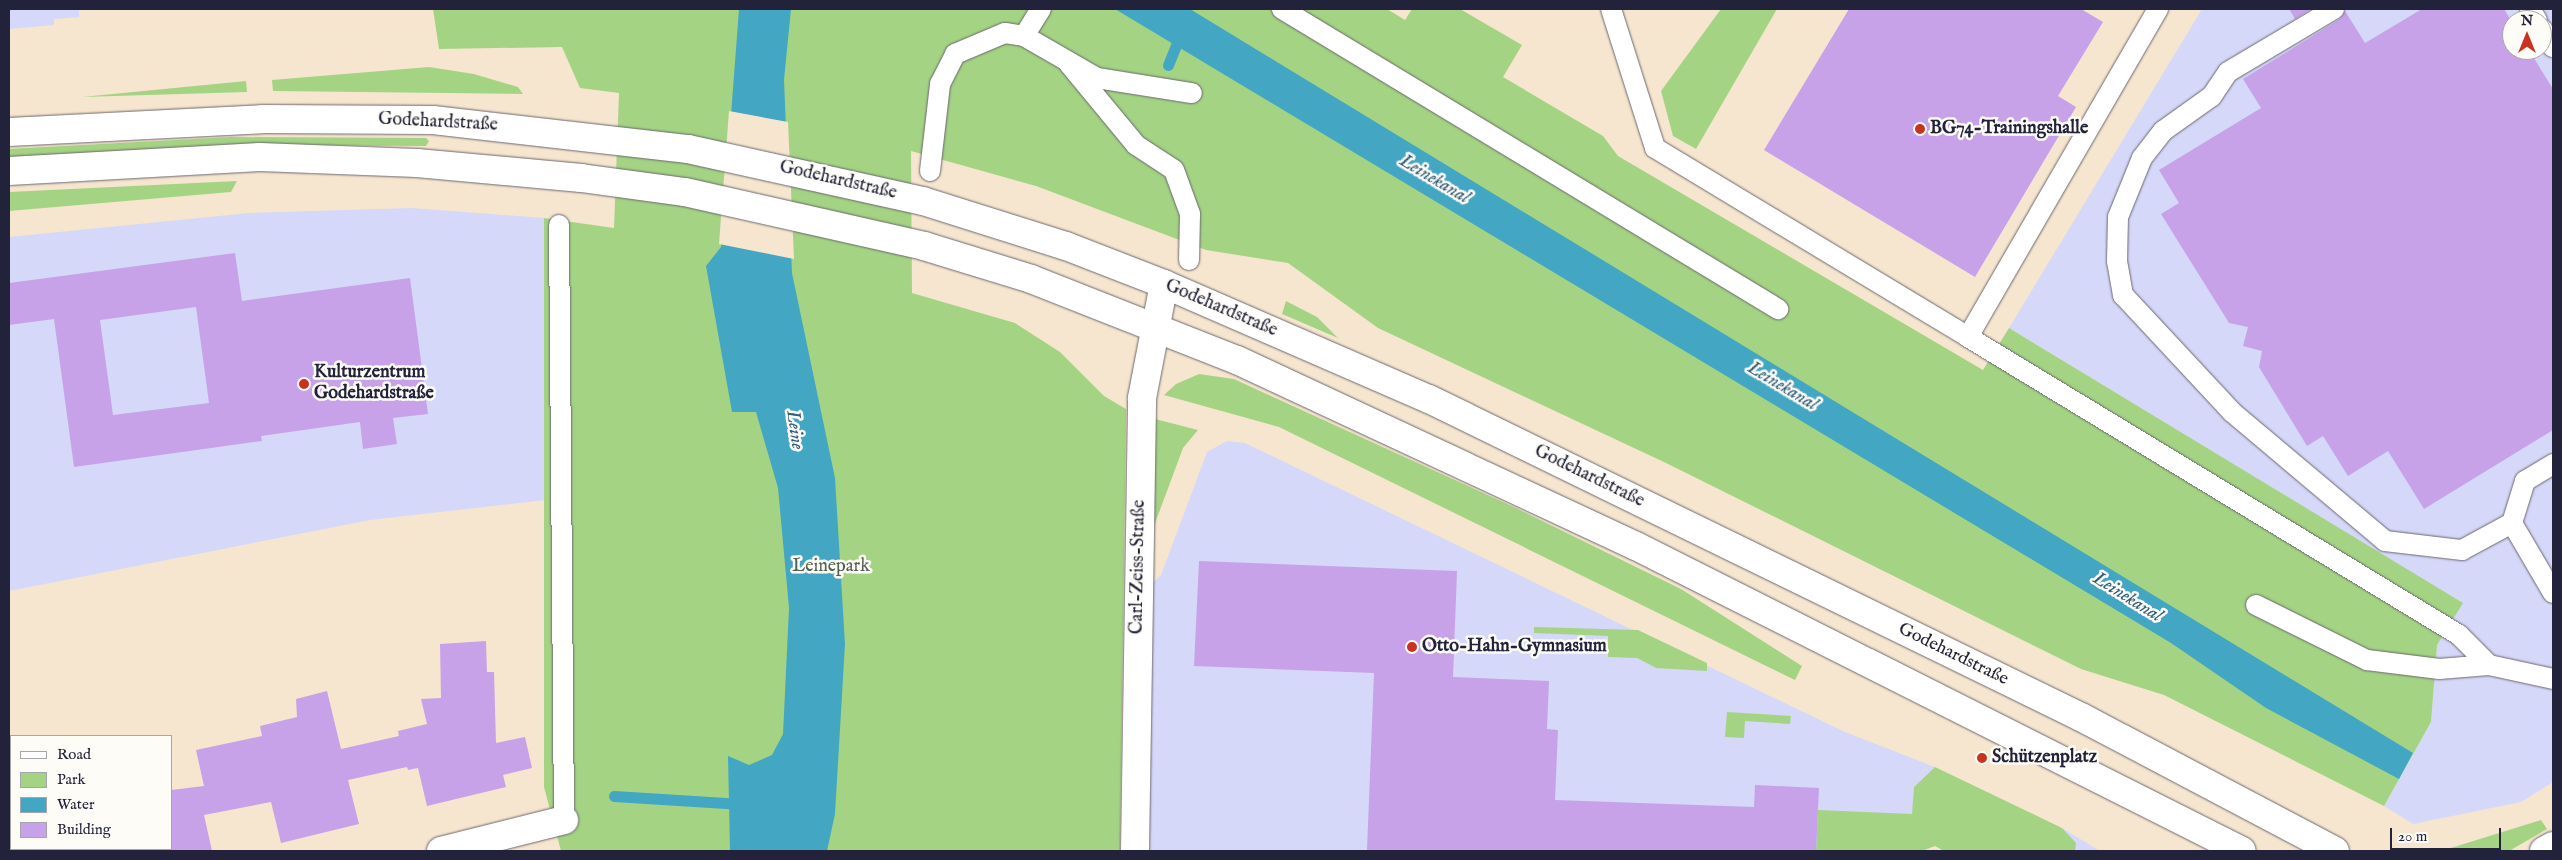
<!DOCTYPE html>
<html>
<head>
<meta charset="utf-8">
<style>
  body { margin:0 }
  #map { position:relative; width:2562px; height:860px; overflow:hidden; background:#f6e6cf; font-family:"IM FELL English",serif }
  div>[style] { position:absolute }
  .built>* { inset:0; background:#d5d8f9 }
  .green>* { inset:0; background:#a4d483 }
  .water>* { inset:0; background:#43a7c3 }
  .pier>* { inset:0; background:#f6e6cf }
  .stream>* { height:11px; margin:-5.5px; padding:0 5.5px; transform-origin:5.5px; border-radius:5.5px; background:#43a7c3 }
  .building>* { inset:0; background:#c7a2e9 }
  .roads { filter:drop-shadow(0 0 1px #6c676f) drop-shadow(0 0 1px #6c676f) }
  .service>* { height:20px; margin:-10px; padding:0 10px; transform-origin:10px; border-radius:10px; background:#fff }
  .minor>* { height:28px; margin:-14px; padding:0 14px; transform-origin:14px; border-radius:14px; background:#fff }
  .tertiary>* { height:28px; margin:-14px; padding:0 14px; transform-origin:14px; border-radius:14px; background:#fff }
  .dots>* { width:14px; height:14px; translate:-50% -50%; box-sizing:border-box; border:2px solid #fdfcf7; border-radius:50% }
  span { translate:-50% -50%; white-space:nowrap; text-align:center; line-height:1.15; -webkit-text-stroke:5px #fdfcf7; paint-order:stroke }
  .street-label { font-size:18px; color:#22223b }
  .poi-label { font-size:18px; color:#22223b; font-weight:700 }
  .left { translate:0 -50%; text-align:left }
  .park-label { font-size:18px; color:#506054 }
  .water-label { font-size:19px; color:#315e78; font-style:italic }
  .frame { position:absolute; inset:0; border:10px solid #22223b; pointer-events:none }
  .legend { position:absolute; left:10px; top:735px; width:162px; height:115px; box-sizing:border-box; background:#fdfcf7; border:1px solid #a5a5ac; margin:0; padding:6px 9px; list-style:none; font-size:15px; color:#22223b }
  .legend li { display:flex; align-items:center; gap:10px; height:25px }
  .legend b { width:25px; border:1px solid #a5a5ac }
  .north { position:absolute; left:2502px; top:10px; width:50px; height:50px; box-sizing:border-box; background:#fdfcf7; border:1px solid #a5a5ac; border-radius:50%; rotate:0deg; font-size:14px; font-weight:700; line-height:20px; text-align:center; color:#22223b }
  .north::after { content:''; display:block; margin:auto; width:18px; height:22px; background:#c8321e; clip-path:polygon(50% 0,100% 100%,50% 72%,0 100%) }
  .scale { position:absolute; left:2390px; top:828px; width:111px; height:22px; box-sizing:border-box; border:2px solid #22223b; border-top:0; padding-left:6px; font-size:15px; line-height:18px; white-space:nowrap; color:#22223b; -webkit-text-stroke:4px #fdfcf7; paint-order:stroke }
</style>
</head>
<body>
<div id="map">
  <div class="built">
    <div style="clip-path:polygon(9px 9px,79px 9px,79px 17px,54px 19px,54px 25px,9px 29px)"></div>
    <div style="clip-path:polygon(evenodd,2202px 9px,2553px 9px,2553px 782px,2521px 802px,2413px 824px,2384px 806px,2431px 722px,2437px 645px,2462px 603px,2009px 328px,2202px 9px,2512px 20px,2542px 20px,2542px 50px,2512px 50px,2512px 20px)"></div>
    <div style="clip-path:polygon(412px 208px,544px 218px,546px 500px,370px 520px,9px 591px,9px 237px,249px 213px)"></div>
    <div style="clip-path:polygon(1227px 441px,1245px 443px,1845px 732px,1935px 767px,1914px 787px,1911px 851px,1148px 851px,1152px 583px,1161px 575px,1207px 452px)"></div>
    <div style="clip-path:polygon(2062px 828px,2100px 851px,2075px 851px)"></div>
  </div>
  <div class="green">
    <div style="clip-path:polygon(433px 9px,1387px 9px,1405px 20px,1412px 9px,1460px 9px,1522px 45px,1503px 77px,1603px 136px,1618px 156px,1983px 370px,2009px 328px,2463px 603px,2437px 645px,2431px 722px,2384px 806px,2164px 695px,2081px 669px,1666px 463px,1378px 328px,1288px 263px,1206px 250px,1036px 186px,911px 151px,912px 293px,1015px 323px,1060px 352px,1104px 396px,1126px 409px,1120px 851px,561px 851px,544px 787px,544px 218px,614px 228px,619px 93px,580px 88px,562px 47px,439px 49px)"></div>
    <div style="clip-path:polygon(1721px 9px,1777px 9px,1696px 149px,1673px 136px,1661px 91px)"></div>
    <div style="clip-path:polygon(429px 67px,474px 74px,518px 87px,523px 94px,273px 91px,272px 80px)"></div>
    <div style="clip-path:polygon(246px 81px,247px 92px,82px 97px)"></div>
    <div style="clip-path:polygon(231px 137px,426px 138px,429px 141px,426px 146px,231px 145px,9px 157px,9px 149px)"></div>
    <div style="clip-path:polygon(237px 181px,231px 192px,9px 211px,9px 192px)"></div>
    <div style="clip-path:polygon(1286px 301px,1317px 317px,1338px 338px,1282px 314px)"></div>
    <div style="clip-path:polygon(1199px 374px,1234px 379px,1516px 508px,1681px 589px,1802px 666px,1795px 680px,1279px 427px,1164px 395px,1176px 384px)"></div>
    <div style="clip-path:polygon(1155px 419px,1198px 430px,1183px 448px,1154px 526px)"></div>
    <div style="clip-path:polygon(1534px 627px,1638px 630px,1707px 663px,1707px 671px,1656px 668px,1637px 658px,1608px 657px,1608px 636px,1534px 633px)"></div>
    <div style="clip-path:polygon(1727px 712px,1791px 716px,1790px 724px,1745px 721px,1744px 738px,1725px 737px)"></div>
    <div style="clip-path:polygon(1935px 767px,2062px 828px,2076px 843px,2075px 851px,1944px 851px,1935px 846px,1922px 851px,1816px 851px,1818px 810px,1912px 814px,1914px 787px)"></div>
    <div style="clip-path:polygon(2541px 820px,2547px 829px,2509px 851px,2441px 851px)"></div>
  </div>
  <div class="water">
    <div style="clip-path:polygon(739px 9px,791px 9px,784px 80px,792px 273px,835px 478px,845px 644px,835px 814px,827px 851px,730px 851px,728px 756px,749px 765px,772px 755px,783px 734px,789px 608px,778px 488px,756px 412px,732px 412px,706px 266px,721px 247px)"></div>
    <div style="clip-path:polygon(1115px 9px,1190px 9px,2413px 753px,2399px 779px,2266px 708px,2171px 643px)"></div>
  </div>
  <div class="pier">
    <div style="clip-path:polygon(729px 111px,788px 122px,794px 259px,719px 244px)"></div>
  </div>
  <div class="stream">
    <div style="left:1168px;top:65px;width:38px;rotate:-68deg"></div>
    <div style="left:614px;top:796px;width:128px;rotate:3.6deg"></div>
  </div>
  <div class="building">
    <div style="clip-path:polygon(1849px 9px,2081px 9px,2103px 22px,2058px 96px,2076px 107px,1975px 277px,1764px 150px)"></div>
    <div style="clip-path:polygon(2289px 9px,2311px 9px,2295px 19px)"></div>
    <div style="clip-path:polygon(2422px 9px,2504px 9px,2512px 22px,2512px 50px,2529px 50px,2553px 89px,2553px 430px,2424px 509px,2388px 451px,2348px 476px,2323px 436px,2307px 446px,2259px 367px,2262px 351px,2243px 346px,2248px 327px,2229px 323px,2161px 214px,2179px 203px,2159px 170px,2261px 108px,2243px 79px,2340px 19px,2345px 11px,2365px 43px)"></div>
    <div style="clip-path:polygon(evenodd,235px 253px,242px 301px,410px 278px,428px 414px,393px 418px,397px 444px,363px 449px,360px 422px,261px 436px,262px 441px,74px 467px,54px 319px,9px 325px,9px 283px,235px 253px,196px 307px,209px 403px,113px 415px,100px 320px,196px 307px)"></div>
    <div style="clip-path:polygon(1199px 561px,1457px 571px,1453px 677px,1549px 681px,1547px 729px,1558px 730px,1555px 800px,1754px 807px,1755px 785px,1819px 788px,1816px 851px,1367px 850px,1374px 673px,1194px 666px)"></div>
    <div style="clip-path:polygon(486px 641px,487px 672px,494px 672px,496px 743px,525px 737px,532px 768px,503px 775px,506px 787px,427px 806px,418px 768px,408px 770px,407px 767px,348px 780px,359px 824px,281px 843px,271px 802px,204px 815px,212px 851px,171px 851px,171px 790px,204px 786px,196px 750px,262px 736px,260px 726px,297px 717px,296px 699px,327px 691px,341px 749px,399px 736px,398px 731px,427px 724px,421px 699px,441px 698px,440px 644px)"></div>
  </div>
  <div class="roads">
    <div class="service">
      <div style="left:1282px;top:9px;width:580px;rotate:31.17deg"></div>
      <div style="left:1611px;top:9px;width:146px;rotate:72.4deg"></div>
      <div style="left:1655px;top:148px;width:366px;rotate:31.1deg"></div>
      <div style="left:2158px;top:9px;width:379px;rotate:120.1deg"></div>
      <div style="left:1968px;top:337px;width:574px;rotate:31.25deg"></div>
      <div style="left:2459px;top:635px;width:42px;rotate:45deg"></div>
      <div style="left:2334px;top:9px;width:123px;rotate:149.3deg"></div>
      <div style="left:2228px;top:72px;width:29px;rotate:124deg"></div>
      <div style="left:2212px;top:96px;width:60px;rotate:144.5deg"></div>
      <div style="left:2163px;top:131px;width:34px;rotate:128deg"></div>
      <div style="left:2142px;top:158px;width:64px;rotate:112.1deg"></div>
      <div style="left:2118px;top:217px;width:44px;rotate:91.3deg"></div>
      <div style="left:2117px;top:261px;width:35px;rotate:80deg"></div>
      <div style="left:2123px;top:295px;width:160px;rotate:47deg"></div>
      <div style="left:2232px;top:412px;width:200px;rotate:40.1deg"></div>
      <div style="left:2385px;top:541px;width:78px;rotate:6.7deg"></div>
      <div style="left:2462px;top:550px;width:57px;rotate:-28.4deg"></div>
      <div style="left:2512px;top:523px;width:44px;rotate:-72.8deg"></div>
      <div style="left:2525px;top:481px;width:33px;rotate:-31deg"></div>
      <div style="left:2530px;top:9px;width:13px;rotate:58deg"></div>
      <div style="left:2542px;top:29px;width:21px;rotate:59deg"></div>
      <div style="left:1024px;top:36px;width:84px;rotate:29.9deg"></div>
      <div style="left:1097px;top:78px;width:96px;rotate:9deg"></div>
      <div style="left:1069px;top:64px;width:105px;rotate:50.4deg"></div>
      <div style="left:1136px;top:145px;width:45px;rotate:33.3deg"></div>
      <div style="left:1174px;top:170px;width:47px;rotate:70deg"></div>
      <div style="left:1190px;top:214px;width:46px;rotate:91.2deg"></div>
      <div style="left:930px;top:171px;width:88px;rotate:-83.4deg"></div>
      <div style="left:940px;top:84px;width:34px;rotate:-63deg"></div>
      <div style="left:955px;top:54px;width:54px;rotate:-22.8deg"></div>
      <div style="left:1005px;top:33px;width:19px;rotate:9deg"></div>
      <div style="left:1024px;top:36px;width:32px;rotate:-58deg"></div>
      <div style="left:559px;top:225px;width:595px;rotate:89.52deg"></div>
      <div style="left:2512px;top:523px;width:81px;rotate:59.6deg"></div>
      <div style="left:2256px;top:605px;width:124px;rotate:26.4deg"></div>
      <div style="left:2367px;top:660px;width:73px;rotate:7.1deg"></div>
      <div style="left:2439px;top:669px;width:50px;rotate:-4.6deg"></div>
      <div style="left:2489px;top:665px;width:66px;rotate:12.3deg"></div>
    </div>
    <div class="minor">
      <div style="left:441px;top:851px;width:127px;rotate:-14.1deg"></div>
      <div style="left:1135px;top:851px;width:453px;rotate:-89.1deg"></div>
      <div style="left:1142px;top:398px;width:116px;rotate:-79.1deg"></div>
      <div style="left:2544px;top:851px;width:10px;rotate:-29deg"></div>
    </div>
    <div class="tertiary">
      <div style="left:9px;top:132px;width:253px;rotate:-2.9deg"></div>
      <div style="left:262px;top:119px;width:171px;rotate:0.3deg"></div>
      <div style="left:433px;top:120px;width:257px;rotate:6.5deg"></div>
      <div style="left:688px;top:149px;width:241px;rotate:12.5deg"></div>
      <div style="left:923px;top:201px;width:150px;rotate:17.5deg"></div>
      <div style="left:1066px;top:246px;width:105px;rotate:21.2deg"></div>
      <div style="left:1164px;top:284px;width:289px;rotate:23.5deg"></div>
      <div style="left:1429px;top:399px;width:725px;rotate:26deg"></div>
      <div style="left:2081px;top:717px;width:287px;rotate:27.8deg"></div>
      <div style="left:9px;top:171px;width:251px;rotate:-3.2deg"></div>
      <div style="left:260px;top:157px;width:157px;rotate:2.2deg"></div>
      <div style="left:417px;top:163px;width:165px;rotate:5.2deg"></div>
      <div style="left:581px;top:178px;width:105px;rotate:7.7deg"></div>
      <div style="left:685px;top:192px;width:245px;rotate:12.7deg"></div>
      <div style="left:924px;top:246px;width:112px;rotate:17.1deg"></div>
      <div style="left:1031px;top:279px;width:221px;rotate:21.5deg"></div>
      <div style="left:1237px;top:360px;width:440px;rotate:25deg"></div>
      <div style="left:1636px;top:546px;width:678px;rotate:26.72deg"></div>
    </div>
  </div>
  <div class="dots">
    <div style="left:1920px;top:129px;background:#c8321e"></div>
    <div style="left:304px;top:384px;background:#c8321e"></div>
    <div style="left:1412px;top:647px;background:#c8321e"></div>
    <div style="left:1982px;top:758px;background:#c8321e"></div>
  </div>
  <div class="street-label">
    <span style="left:438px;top:123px;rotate:3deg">Godehardstraße</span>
    <span style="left:838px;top:181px;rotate:13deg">Godehardstraße</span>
    <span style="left:1221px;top:309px;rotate:23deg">Godehardstraße</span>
    <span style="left:1589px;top:477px;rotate:26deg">Godehardstraße</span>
    <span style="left:1139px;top:567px;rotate:-89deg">Carl-Zeiss-Straße</span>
    <span style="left:1953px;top:655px;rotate:26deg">Godehardstraße</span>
  </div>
  <div class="poi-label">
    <span class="left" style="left:1930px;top:129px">BG74-Trainingshalle</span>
    <span class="left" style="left:314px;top:384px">Kulturzentrum<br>Godehardstraße</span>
    <span class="left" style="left:1422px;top:647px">Otto-Hahn-Gymnasium</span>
    <span class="left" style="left:1992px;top:758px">Schützenplatz</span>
  </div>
  <div class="park-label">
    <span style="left:831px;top:567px">Leinepark</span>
  </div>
  <div class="water-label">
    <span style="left:1434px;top:180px;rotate:31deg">Leinekanal</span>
    <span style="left:1782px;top:387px;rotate:31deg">Leinekanal</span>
    <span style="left:794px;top:430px;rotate:82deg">Leine</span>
    <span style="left:2127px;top:598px;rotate:32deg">Leinekanal</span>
  </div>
  <div class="frame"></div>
  <ul class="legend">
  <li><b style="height:6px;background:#fff"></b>Road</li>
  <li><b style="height:14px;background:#a4d483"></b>Park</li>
  <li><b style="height:14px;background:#43a7c3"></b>Water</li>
  <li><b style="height:14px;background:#c7a2e9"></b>Building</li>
  </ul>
  <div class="north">N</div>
  <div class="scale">20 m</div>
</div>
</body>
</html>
